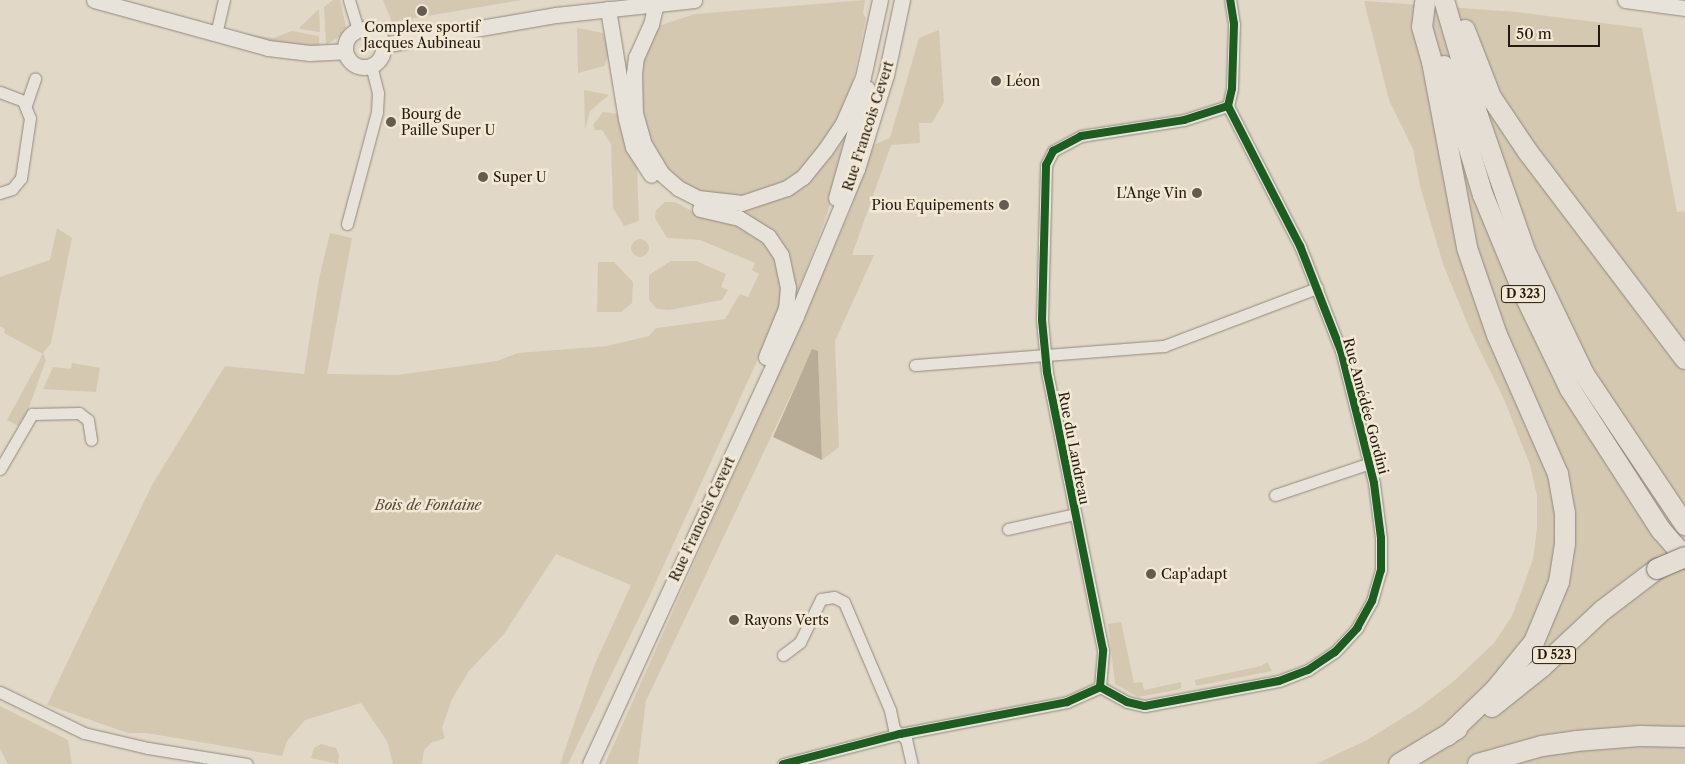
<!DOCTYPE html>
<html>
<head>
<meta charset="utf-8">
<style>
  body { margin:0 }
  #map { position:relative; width:1685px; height:764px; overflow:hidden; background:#e2d8c7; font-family:"Libre Caslon Text",serif }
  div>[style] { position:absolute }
  .green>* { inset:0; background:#d5c8b1 }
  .round { border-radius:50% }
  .water>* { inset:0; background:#b9ac97 }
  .roads { filter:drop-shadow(0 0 1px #90897f) drop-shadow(0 0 1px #90897f) }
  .minor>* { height:11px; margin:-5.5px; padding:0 5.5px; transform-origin:5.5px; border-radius:5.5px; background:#e8e3da }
  .tertiary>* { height:15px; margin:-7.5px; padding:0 7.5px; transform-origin:7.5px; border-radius:7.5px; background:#e8e3da }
  .tertiary>.ring { margin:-7.5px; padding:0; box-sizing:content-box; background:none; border:15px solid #e8e3da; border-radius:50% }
  .trunk>* { height:20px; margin:-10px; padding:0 10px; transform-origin:10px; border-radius:10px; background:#e4ded5 }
  .bridges { filter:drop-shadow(0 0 1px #756f66) drop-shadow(0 0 1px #756f66) }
  .trunk-bridge>* { height:20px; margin:-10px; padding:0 10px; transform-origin:10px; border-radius:10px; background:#e4ded5 }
  .cycleway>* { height:8px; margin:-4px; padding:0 4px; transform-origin:4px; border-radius:4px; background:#1b5e20 }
  .dots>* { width:14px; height:14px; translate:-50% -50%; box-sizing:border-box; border:2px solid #f3e8d3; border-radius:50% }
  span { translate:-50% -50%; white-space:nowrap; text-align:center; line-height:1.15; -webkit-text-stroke:5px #f3e8d3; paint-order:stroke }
  .shield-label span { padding:1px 4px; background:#f3e8d3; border:1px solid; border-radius:4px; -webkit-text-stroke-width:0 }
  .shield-label { font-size:12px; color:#221911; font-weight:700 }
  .poi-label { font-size:14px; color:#221911 }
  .left { translate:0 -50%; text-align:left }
  .right { translate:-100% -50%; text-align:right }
  .street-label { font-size:14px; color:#221911 }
  .park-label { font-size:14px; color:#54493c; font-style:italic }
  .scale { position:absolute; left:1508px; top:25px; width:92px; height:22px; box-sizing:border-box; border:2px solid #221911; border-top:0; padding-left:6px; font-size:15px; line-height:18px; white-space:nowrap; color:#221911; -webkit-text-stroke:4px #f3e8d3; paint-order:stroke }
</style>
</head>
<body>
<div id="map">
  <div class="green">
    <div style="clip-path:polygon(333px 0,340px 0,346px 27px,342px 35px,326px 45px,324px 7px)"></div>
    <div style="clip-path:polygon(383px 0,522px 0,392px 22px)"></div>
    <div style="clip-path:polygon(865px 0,863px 14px,866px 18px,848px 105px,812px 163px,767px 194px,717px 198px,684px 185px,657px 159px,643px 125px,640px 61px,658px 26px,695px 14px)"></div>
    <div style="clip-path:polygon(1364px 1px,1517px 12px,1642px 28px,1677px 212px,1685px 211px,1685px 764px,1316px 764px,1367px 740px,1420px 707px,1454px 681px,1494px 643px,1511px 618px,1523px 587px,1533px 559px,1537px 528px,1537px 496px,1530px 465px,1504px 399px,1471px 332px,1443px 264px,1420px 186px,1413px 149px,1389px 100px)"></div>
    <div style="clip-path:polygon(319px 9px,320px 32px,300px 29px,300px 27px)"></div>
    <div style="clip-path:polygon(577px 28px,603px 33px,610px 51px,604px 66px,578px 73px)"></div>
    <div style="clip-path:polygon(939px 30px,944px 102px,932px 123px,919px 123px,920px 143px,891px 145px,852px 255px,874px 255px,835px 341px,839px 447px,822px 460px,818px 351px,812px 350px,646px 701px,638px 764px,605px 764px,850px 211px,873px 145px,890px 138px,919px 38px)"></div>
    <div style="clip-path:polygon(292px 31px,319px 36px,319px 46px,281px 44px,236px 32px,273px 38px)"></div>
    <div style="clip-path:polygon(584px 90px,609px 95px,590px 111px,585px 130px)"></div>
    <div style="clip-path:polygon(603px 112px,618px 114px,637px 165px,639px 221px,624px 226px,613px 208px,611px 144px,602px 130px,595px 130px,593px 125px)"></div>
    <div style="clip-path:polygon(847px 125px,854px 129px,824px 223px,798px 291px,794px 292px,791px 266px,729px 210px,781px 197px)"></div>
    <div style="clip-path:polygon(665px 202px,675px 202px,692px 211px,736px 221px,763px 239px,778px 264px,782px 280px,779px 313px,650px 595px,568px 764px,560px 764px,594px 666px,631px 585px,556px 554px,504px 634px,469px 671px,452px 699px,442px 728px,445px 738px,431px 743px,424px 750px,422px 764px,393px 764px,387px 741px,361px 703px,305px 720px,287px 741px,282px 756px,146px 733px,128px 733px,47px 705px,152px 485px,225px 366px,304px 374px,319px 279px,330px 233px,352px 238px,327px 374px,398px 375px,497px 361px,518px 353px,607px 346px,649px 336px,656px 328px,725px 319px,740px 294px,748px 297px,759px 274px,752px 270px,755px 263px,700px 240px,667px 238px,655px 218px,656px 210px)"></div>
    <div style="clip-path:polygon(57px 228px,72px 238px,51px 343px,43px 353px,46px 360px,28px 410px,18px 426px,7px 420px,43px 354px,4px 333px,5px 329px,0 326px,0 277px,50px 260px)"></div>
    <div class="round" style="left:631px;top:239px;width:18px;height:18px"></div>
    <div style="clip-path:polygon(671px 261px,696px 261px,726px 274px,721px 287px,728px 290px,722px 300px,669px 310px,657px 309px,649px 300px,649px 275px)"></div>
    <div style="clip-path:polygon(598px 262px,614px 262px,633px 282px,632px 303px,621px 312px,597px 312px)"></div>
    <div style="clip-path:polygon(72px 363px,100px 368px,96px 392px,43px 389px,53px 367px,71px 369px)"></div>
    <div style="clip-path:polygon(1121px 622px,1134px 683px,1142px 682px,1144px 690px,1181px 682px,1181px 689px,1138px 697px,1115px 684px,1108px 624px)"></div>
    <div style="clip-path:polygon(1267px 662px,1272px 671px,1196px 686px,1195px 680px,1261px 666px)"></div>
    <div style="clip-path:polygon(0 706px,68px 740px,72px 764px,8px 764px,0 749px)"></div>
    <div style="clip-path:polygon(321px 744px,336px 748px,339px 755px,338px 764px,311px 758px,314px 748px)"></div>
  </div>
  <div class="water">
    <div style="clip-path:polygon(812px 349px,818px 351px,822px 460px,773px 437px)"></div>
  </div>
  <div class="roads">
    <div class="minor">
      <div style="left:349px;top:0;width:31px;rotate:73deg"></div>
      <div style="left:216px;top:34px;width:35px;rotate:-77deg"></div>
      <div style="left:0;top:92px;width:25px;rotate:21deg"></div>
      <div style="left:23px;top:101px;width:18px;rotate:68deg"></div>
      <div style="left:30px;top:118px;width:61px;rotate:98.5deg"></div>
      <div style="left:21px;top:178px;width:14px;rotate:129deg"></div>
      <div style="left:12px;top:189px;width:13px;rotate:162deg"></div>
      <div style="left:26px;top:105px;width:28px;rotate:-71deg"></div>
      <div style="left:347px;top:224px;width:116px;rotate:-75deg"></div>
      <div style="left:377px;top:112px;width:19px;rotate:-87deg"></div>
      <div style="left:378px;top:93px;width:29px;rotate:-104deg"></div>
      <div style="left:915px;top:365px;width:250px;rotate:-4.4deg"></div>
      <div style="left:1164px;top:346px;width:164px;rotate:-20.8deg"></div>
      <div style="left:0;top:469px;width:64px;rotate:-59.8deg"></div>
      <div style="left:32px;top:414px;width:47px;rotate:-1.2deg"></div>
      <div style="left:79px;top:413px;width:11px;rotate:38deg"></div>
      <div style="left:88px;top:420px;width:20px;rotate:81deg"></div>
      <div style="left:1275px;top:495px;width:100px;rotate:-18.6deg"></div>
      <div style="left:1008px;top:529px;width:69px;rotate:-12.6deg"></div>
      <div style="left:783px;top:655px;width:21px;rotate:-37deg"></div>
      <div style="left:800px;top:642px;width:48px;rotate:-64deg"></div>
      <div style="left:821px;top:599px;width:13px;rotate:-9deg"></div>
      <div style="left:834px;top:597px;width:11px;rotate:27deg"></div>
      <div style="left:844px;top:602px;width:117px;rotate:66.9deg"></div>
      <div style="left:890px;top:710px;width:19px;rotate:78deg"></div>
      <div style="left:894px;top:729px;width:16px;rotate:40deg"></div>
      <div style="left:906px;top:739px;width:26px;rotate:77deg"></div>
      <div style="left:1100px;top:687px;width:31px;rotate:29deg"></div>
      <div style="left:1127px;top:702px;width:18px;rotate:13deg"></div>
      <div style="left:1145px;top:706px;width:136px;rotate:-10.6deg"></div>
      <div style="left:1279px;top:681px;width:31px;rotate:-21deg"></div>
      <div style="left:1308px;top:670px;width:32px;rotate:-34deg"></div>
      <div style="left:1335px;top:652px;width:33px;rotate:-47deg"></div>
      <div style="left:1357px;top:628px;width:31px;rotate:-61deg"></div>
      <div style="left:1372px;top:601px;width:32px;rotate:-74deg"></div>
      <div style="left:1381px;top:570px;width:32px;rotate:-90deg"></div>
      <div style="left:1381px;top:538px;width:55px;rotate:-97.3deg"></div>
      <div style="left:1374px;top:483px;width:136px;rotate:-104deg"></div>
      <div style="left:1341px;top:351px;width:113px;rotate:-111.3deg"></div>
      <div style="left:1300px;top:246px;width:157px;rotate:-117.2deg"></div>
      <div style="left:0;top:692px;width:93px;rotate:26deg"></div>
      <div style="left:84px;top:733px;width:66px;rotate:13.2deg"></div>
      <div style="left:148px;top:748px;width:100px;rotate:9.2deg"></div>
      <div style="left:783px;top:764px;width:121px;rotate:-14.4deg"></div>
      <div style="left:900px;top:734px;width:170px;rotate:-10.8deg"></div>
      <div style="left:1067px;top:702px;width:36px;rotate:-24deg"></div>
      <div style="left:1100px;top:687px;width:37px;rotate:-85deg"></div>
      <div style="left:1103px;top:650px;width:284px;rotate:-101.4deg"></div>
      <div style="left:1047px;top:372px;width:52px;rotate:-95.5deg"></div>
      <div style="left:1042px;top:320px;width:155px;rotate:-88.5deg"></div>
      <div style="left:1046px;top:165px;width:16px;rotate:-63deg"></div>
      <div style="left:1053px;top:151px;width:32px;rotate:-28deg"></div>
      <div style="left:1081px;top:136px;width:104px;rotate:-8.8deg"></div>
      <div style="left:1184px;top:120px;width:46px;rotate:-17.7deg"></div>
      <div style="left:1228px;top:106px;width:18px;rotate:-77deg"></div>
      <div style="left:1232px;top:88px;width:64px;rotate:-88.2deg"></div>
      <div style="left:1234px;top:24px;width:24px;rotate:-99deg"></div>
    </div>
    <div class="tertiary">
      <div style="left:94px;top:0;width:180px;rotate:15.4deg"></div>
      <div style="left:268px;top:48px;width:42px;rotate:6.8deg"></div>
      <div style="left:310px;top:53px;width:35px;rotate:-3deg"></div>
      <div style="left:1625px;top:0;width:61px;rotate:7.6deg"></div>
      <div style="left:656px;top:3px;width:22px;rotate:103deg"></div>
      <div style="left:651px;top:24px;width:36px;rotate:114deg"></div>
      <div style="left:636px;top:57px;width:16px;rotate:97deg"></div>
      <div style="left:634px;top:73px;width:40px;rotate:88.6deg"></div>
      <div style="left:635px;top:113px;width:32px;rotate:74deg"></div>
      <div style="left:644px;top:144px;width:35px;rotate:59deg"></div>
      <div style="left:662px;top:174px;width:21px;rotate:41deg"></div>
      <div style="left:678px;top:188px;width:22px;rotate:27deg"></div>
      <div style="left:698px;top:198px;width:44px;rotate:6.5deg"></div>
      <div style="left:742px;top:203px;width:47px;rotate:-18.4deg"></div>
      <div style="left:787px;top:188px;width:19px;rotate:-35deg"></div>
      <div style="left:803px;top:177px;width:35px;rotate:-51deg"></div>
      <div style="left:825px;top:150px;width:32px;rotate:-56deg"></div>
      <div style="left:843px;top:123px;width:50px;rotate:-66.5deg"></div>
      <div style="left:863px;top:77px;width:79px;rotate:-77.6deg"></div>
      <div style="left:608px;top:9px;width:111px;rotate:80.7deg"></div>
      <div style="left:626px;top:119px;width:29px;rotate:76deg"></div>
      <div style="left:633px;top:147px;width:33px;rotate:57deg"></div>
      <div class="ring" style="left:345px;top:29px;width:23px;height:23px"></div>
      <div style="left:382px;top:45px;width:177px;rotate:-9.8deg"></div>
      <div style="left:556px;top:15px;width:139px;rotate:-6.2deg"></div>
      <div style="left:836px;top:198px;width:114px;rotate:-74.3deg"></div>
      <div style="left:700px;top:209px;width:40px;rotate:13deg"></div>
      <div style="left:739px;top:218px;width:34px;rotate:32deg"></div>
      <div style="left:768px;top:236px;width:23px;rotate:56deg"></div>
      <div style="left:781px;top:255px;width:33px;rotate:78deg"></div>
      <div style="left:788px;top:287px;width:21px;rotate:95deg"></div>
      <div style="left:786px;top:308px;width:53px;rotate:112.2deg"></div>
      <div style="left:590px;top:764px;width:493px;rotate:-65.3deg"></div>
      <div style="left:796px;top:316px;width:159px;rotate:-67.5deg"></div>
      <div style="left:857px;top:169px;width:98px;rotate:-72.9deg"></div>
      <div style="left:886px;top:75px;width:77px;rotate:-78deg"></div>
    </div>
    <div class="trunk">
      <div style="left:1444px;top:0;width:121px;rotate:73.7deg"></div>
      <div style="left:1478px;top:116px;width:143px;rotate:70.8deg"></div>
      <div style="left:1525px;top:251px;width:136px;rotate:64.4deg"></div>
      <div style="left:1584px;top:374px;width:182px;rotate:56.2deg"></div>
      <div style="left:1425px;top:3px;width:24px;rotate:97deg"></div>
      <div style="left:1422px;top:27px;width:36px;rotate:74deg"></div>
      <div style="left:1432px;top:62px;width:189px;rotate:79.3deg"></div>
      <div style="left:1467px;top:248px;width:92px;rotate:71deg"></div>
      <div style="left:1497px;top:335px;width:152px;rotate:66.3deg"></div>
      <div style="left:1558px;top:474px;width:39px;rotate:80deg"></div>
      <div style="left:1565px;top:512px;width:32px;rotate:90deg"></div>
      <div style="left:1565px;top:544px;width:38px;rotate:99deg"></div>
      <div style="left:1559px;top:582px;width:65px;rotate:112.6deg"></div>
      <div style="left:1534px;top:642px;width:62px;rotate:129.1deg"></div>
      <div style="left:1495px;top:690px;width:66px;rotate:136.2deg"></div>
      <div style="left:1465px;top:30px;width:72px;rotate:68.8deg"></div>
      <div style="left:1491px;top:97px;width:66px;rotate:56.1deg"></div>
      <div style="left:1528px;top:152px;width:260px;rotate:52.8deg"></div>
      <div style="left:1444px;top:66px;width:135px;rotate:73.2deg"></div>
      <div style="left:1483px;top:195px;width:107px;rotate:67.5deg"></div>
      <div style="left:1524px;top:294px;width:106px;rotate:64.2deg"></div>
      <div style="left:1570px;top:389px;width:168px;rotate:57.2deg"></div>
      <div style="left:1661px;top:530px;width:37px;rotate:49deg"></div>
      <div style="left:1492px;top:707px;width:64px;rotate:-38.7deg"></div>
      <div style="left:1542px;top:667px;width:83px;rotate:-43.1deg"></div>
      <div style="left:1603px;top:610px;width:68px;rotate:-37.2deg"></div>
      <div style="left:1399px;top:764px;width:68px;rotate:-31.1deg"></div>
      <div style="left:1478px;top:764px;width:66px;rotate:-15.7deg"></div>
      <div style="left:1542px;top:746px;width:34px;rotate:-8deg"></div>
      <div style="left:1576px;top:741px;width:64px;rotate:-4.5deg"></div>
      <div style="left:1640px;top:736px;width:45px;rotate:1.3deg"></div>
    </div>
  </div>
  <div class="bridges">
    <div class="trunk-bridge">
      <div style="left:1657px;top:569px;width:30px;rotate:-23deg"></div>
    </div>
  </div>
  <div class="cycleway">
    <div style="left:1100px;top:687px;width:31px;rotate:29deg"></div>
    <div style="left:1127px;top:702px;width:18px;rotate:13deg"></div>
    <div style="left:1145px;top:706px;width:136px;rotate:-10.6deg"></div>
    <div style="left:1279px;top:681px;width:31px;rotate:-21deg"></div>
    <div style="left:1308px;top:670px;width:32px;rotate:-34deg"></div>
    <div style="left:1335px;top:652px;width:33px;rotate:-47deg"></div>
    <div style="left:1357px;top:628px;width:31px;rotate:-61deg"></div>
    <div style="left:1372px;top:601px;width:32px;rotate:-74deg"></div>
    <div style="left:1381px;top:570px;width:32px;rotate:-90deg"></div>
    <div style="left:1381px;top:538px;width:55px;rotate:-97.3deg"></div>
    <div style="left:1374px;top:483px;width:136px;rotate:-104deg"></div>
    <div style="left:1341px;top:351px;width:113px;rotate:-111.3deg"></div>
    <div style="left:1300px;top:246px;width:157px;rotate:-117.2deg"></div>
    <div style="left:783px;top:764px;width:121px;rotate:-14.4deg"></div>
    <div style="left:900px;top:734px;width:170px;rotate:-10.8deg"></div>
    <div style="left:1067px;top:702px;width:36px;rotate:-24deg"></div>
    <div style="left:1100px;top:687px;width:37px;rotate:-85deg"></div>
    <div style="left:1103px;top:650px;width:284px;rotate:-101.4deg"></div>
    <div style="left:1047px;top:372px;width:52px;rotate:-95.5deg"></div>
    <div style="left:1042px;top:320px;width:155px;rotate:-88.5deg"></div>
    <div style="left:1046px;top:165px;width:16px;rotate:-63deg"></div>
    <div style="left:1053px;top:151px;width:32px;rotate:-28deg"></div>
    <div style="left:1081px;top:136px;width:104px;rotate:-8.8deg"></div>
    <div style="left:1184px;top:120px;width:46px;rotate:-17.7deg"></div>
    <div style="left:1228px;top:106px;width:18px;rotate:-77deg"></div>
    <div style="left:1232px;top:88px;width:64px;rotate:-88.2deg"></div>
    <div style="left:1234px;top:24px;width:24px;rotate:-99deg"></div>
  </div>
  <div class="dots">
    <div style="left:422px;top:11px;background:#655c51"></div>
    <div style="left:996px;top:81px;background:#655c51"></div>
    <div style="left:391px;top:122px;background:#655c51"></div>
    <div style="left:483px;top:177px;background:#655c51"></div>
    <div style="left:1197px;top:193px;background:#655c51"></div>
    <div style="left:1004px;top:205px;background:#655c51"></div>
    <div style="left:1151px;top:574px;background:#655c51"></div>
    <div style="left:734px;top:620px;background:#655c51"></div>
  </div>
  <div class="shield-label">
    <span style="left:1523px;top:294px">D 323</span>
    <span style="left:1554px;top:655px">D 523</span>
  </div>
  <div class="poi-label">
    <span style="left:422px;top:35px">Complexe sportif<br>Jacques Aubineau</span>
    <span class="left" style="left:1006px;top:81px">Léon</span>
    <span class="left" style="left:401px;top:122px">Bourg de<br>Paille Super U</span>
    <span class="left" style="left:493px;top:177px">Super U</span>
    <span class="right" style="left:1187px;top:193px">L'Ange Vin</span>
    <span class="right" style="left:994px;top:205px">Piou Equipements</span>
    <span class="left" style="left:1161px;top:574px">Cap'adapt</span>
    <span class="left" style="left:744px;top:620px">Rayons Verts</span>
  </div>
  <div class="street-label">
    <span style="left:868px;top:126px;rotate:-72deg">Rue Francois Cevert</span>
    <span style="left:1366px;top:406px;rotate:75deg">Rue Amédée Gordini</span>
    <span style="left:1074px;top:448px;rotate:79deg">Rue du Landreau</span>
    <span style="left:702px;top:519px;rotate:-65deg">Rue Francois Cevert</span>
  </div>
  <div class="park-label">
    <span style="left:428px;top:505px">Bois de Fontaine</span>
  </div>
  <div class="scale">50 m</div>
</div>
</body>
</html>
